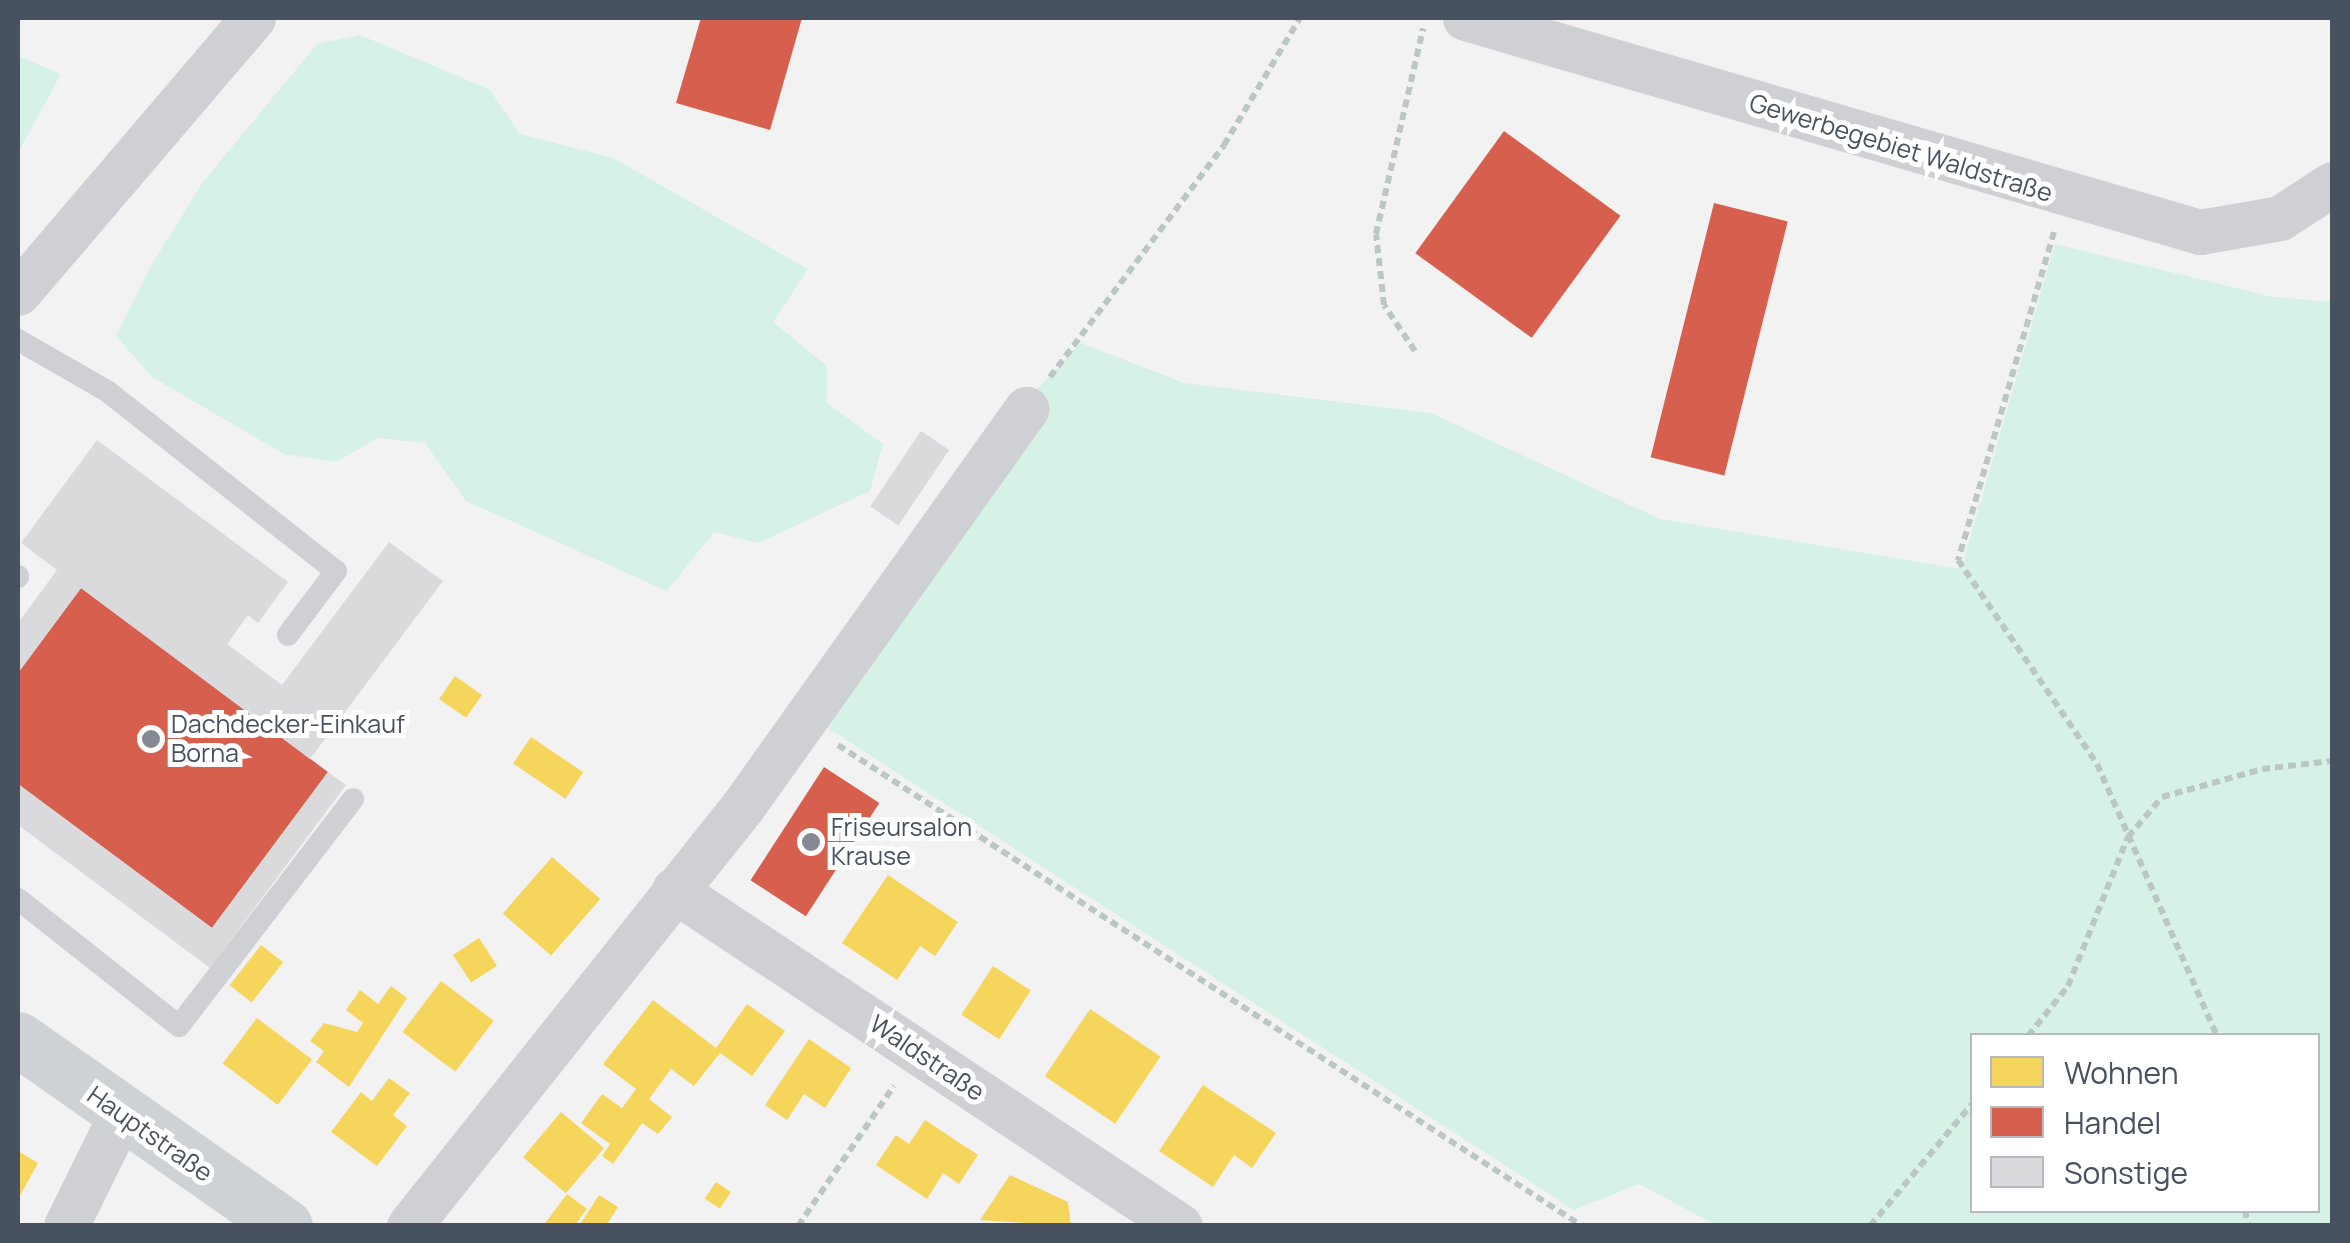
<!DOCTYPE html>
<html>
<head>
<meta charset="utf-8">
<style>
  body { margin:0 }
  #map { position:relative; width:2350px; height:1243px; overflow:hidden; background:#f3f2f2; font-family:Manrope,sans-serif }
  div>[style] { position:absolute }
  .green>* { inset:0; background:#d6f1e5 }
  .homes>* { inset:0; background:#f6d55c; transform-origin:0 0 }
  .shops>* { inset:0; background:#d6604d; transform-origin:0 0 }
  .building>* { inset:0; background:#dadadd; transform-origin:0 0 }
  .path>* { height:6px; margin-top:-3px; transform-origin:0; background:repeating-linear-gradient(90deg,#bbc7c5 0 8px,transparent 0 13px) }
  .service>* { height:22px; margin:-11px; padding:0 11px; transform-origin:11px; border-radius:11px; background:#ced0d3 }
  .minor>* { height:45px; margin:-22.5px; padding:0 22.5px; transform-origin:22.5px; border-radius:22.5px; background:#ced0d3 }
  .secondary>* { height:55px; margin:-27.5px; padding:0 27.5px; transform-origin:27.5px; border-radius:27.5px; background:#cfd2d5 }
  .dots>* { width:28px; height:28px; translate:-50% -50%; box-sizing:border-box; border:5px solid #fff; border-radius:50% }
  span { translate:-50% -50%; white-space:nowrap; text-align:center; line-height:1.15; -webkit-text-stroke:10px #fff; paint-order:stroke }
  .street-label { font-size:25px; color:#485160 }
  .poi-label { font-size:25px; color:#485160 }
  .left { translate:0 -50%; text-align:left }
  .frame { position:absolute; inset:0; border:20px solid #485160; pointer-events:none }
  .legend { position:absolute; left:1970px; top:1033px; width:350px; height:180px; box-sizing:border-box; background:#fff; border:2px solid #b6b9bf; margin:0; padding:12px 18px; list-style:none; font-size:30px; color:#485160 }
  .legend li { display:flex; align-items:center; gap:20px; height:50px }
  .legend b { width:50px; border:2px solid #b6b9bf }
</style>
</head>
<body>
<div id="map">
  <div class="green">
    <div style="clip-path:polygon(360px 35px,489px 89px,520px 134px,613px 158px,808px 269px,773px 322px,827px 366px,827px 403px,883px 444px,870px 491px,758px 543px,714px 532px,667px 591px,466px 501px,425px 443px,378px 438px,336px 462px,284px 454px,152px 377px,116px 336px,149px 269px,203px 182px,317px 44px)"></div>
    <div style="clip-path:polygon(18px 56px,61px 74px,18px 153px)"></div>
    <div style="clip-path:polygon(evenodd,2055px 244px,2273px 297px,2332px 302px,2332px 1225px,1716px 1225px,1639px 1184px,1574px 1210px,823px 725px,992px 436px,1081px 343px,1184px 383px,1431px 413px,1660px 519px,1961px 569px,2055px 244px,1972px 1036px,2318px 1036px,2318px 1210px,1972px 1210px,1972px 1036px)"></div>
  </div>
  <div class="homes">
    <div style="left:455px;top:676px;width:33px;height:28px;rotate:35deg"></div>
    <div style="left:531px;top:737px;width:63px;height:32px;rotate:34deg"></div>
    <div style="left:552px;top:857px;width:64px;height:75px;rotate:41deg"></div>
    <div style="clip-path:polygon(888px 875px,958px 922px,935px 956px,920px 946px,897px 980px,842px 943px)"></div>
    <div style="left:479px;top:938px;width:33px;height:31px;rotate:57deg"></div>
    <div style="left:261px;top:945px;width:28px;height:51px;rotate:38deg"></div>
    <div style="left:993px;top:966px;width:45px;height:58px;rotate:33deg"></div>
    <div style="left:441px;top:981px;width:66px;height:64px;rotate:37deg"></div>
    <div style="clip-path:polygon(391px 986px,407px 998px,349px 1087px,316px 1062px,324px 1051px,310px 1041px,324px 1023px,357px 1032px,363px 1023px,346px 1010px,360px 990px,378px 1004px)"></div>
    <div style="clip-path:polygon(653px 1000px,716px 1048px,747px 1004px,785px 1031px,752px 1076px,720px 1053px,694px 1086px,671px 1069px,649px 1099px,672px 1117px,658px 1134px,642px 1123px,613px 1164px,602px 1156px,610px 1144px,581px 1123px,602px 1094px,622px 1108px,636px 1089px,603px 1064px)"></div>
    <div style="left:1090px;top:1009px;width:85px;height:81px;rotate:34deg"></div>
    <div style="left:257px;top:1018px;width:69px;height:57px;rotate:37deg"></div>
    <div style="clip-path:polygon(809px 1039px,851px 1068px,825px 1108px,804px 1094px,787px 1120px,765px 1105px)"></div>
    <div style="clip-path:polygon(389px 1078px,410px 1093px,393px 1115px,407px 1126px,377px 1166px,331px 1132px,361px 1092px,372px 1101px)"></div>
    <div style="clip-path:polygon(1203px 1085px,1276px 1133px,1252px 1168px,1234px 1155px,1213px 1187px,1159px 1151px)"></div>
    <div style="left:561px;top:1112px;width:56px;height:59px;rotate:40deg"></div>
    <div style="clip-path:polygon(925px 1120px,978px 1155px,959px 1184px,943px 1173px,927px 1199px,876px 1165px,896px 1135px,909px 1144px)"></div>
    <div style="clip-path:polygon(18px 1151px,38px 1163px,18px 1199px)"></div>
    <div style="clip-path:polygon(1010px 1175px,1068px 1202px,1071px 1226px,980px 1220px)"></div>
    <div style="left:716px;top:1182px;width:18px;height:20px;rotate:34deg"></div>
    <div style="clip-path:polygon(567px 1194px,587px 1209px,574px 1226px,543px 1226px)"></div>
    <div style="clip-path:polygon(599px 1195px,618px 1207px,606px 1226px,579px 1226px)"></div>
  </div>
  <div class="shops">
    <div style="clip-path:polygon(701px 18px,802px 18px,770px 130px,676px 103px)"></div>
    <div style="left:1504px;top:131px;width:144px;height:151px;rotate:36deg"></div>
    <div style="left:1714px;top:203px;width:76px;height:262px;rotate:14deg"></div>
    <div style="clip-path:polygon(81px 588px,328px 772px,212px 928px,18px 784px,18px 673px)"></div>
    <div style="left:824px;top:767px;width:66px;height:135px;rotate:33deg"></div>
  </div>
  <div class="building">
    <div style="left:921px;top:431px;width:34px;height:91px;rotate:34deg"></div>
    <div style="clip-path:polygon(97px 440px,288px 582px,258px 623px,248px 615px,227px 644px,282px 685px,389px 542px,443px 581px,310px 759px,81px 588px,18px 673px,18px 623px,57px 570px,21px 543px)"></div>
    <div style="clip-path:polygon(328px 772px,346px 785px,210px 968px,18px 825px,18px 784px,212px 928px)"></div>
  </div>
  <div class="path">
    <div style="left:2054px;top:232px;width:342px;rotate:106.3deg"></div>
    <div style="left:1958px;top:560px;width:247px;rotate:55.7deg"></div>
    <div style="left:2097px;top:764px;width:297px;rotate:66.2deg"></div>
    <div style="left:1415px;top:351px;width:55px;rotate:-124deg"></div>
    <div style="left:1384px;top:305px;width:71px;rotate:-96.4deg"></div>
    <div style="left:1376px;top:234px;width:211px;rotate:-77.1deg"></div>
    <div style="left:1050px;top:377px;width:290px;rotate:-53.1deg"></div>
    <div style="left:1224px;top:145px;width:148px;rotate:-59.1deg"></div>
    <div style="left:838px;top:745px;width:886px;rotate:32.88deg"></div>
    <div style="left:2028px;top:1036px;width:64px;rotate:-51.3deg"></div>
    <div style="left:2068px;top:986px;width:161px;rotate:-68.1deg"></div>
    <div style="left:2128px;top:837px;width:52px;rotate:-49.6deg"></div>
    <div style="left:2162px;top:797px;width:104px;rotate:-15.6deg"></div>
    <div style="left:2262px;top:769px;width:70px;rotate:-6.5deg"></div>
    <div style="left:2245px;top:1210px;width:16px;rotate:79deg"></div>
    <div style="left:798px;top:1226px;width:170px;rotate:-55.6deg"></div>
    <div style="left:1870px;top:1226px;width:159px;rotate:-50.1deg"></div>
  </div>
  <div class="service">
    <div style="left:18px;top:340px;width:103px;rotate:29.8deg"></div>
    <div style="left:107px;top:391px;width:291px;rotate:38.2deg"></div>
    <div style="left:336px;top:571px;width:80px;rotate:126.9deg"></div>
    <div style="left:18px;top:576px;width:1px;rotate:90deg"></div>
    <div style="left:18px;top:899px;width:205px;rotate:38.3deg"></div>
    <div style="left:179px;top:1026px;width:286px;rotate:-52.5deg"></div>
  </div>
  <div class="minor">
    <div style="left:1465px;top:18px;width:766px;rotate:16.23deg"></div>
    <div style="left:2200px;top:232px;width:81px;rotate:-9.9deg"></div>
    <div style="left:2280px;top:218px;width:62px;rotate:-33.2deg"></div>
    <div style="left:18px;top:293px;width:362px;rotate:-49.5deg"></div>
    <div style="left:674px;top:890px;width:607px;rotate:33.59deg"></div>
    <div style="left:66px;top:1226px;width:125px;rotate:-63.8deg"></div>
    <div style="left:409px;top:1226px;width:537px;rotate:-51.51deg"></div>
    <div style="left:743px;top:806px;width:488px;rotate:-54.5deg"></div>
  </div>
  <div class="secondary">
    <div style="left:18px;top:1039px;width:326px;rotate:35deg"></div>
  </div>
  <div class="dots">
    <div style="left:151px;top:739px;background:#848993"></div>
    <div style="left:811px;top:842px;background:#848993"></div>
  </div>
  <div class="street-label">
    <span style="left:1901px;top:148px;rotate:17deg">Gewerbegebiet Waldstraße</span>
    <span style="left:927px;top:1058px;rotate:34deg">Waldstraße</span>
    <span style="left:150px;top:1134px;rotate:35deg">Hauptstraße</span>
  </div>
  <div class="poi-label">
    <span class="left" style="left:171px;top:739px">Dachdecker-Einkauf<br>Borna</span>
    <span class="left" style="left:831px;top:842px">Friseursalon<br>Krause</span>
  </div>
  <div class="frame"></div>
  <ul class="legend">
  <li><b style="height:28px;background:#f6d55c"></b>Wohnen</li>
  <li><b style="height:28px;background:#d6604d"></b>Handel</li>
  <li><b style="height:28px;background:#dadadd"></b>Sonstige</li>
  </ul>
</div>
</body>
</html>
